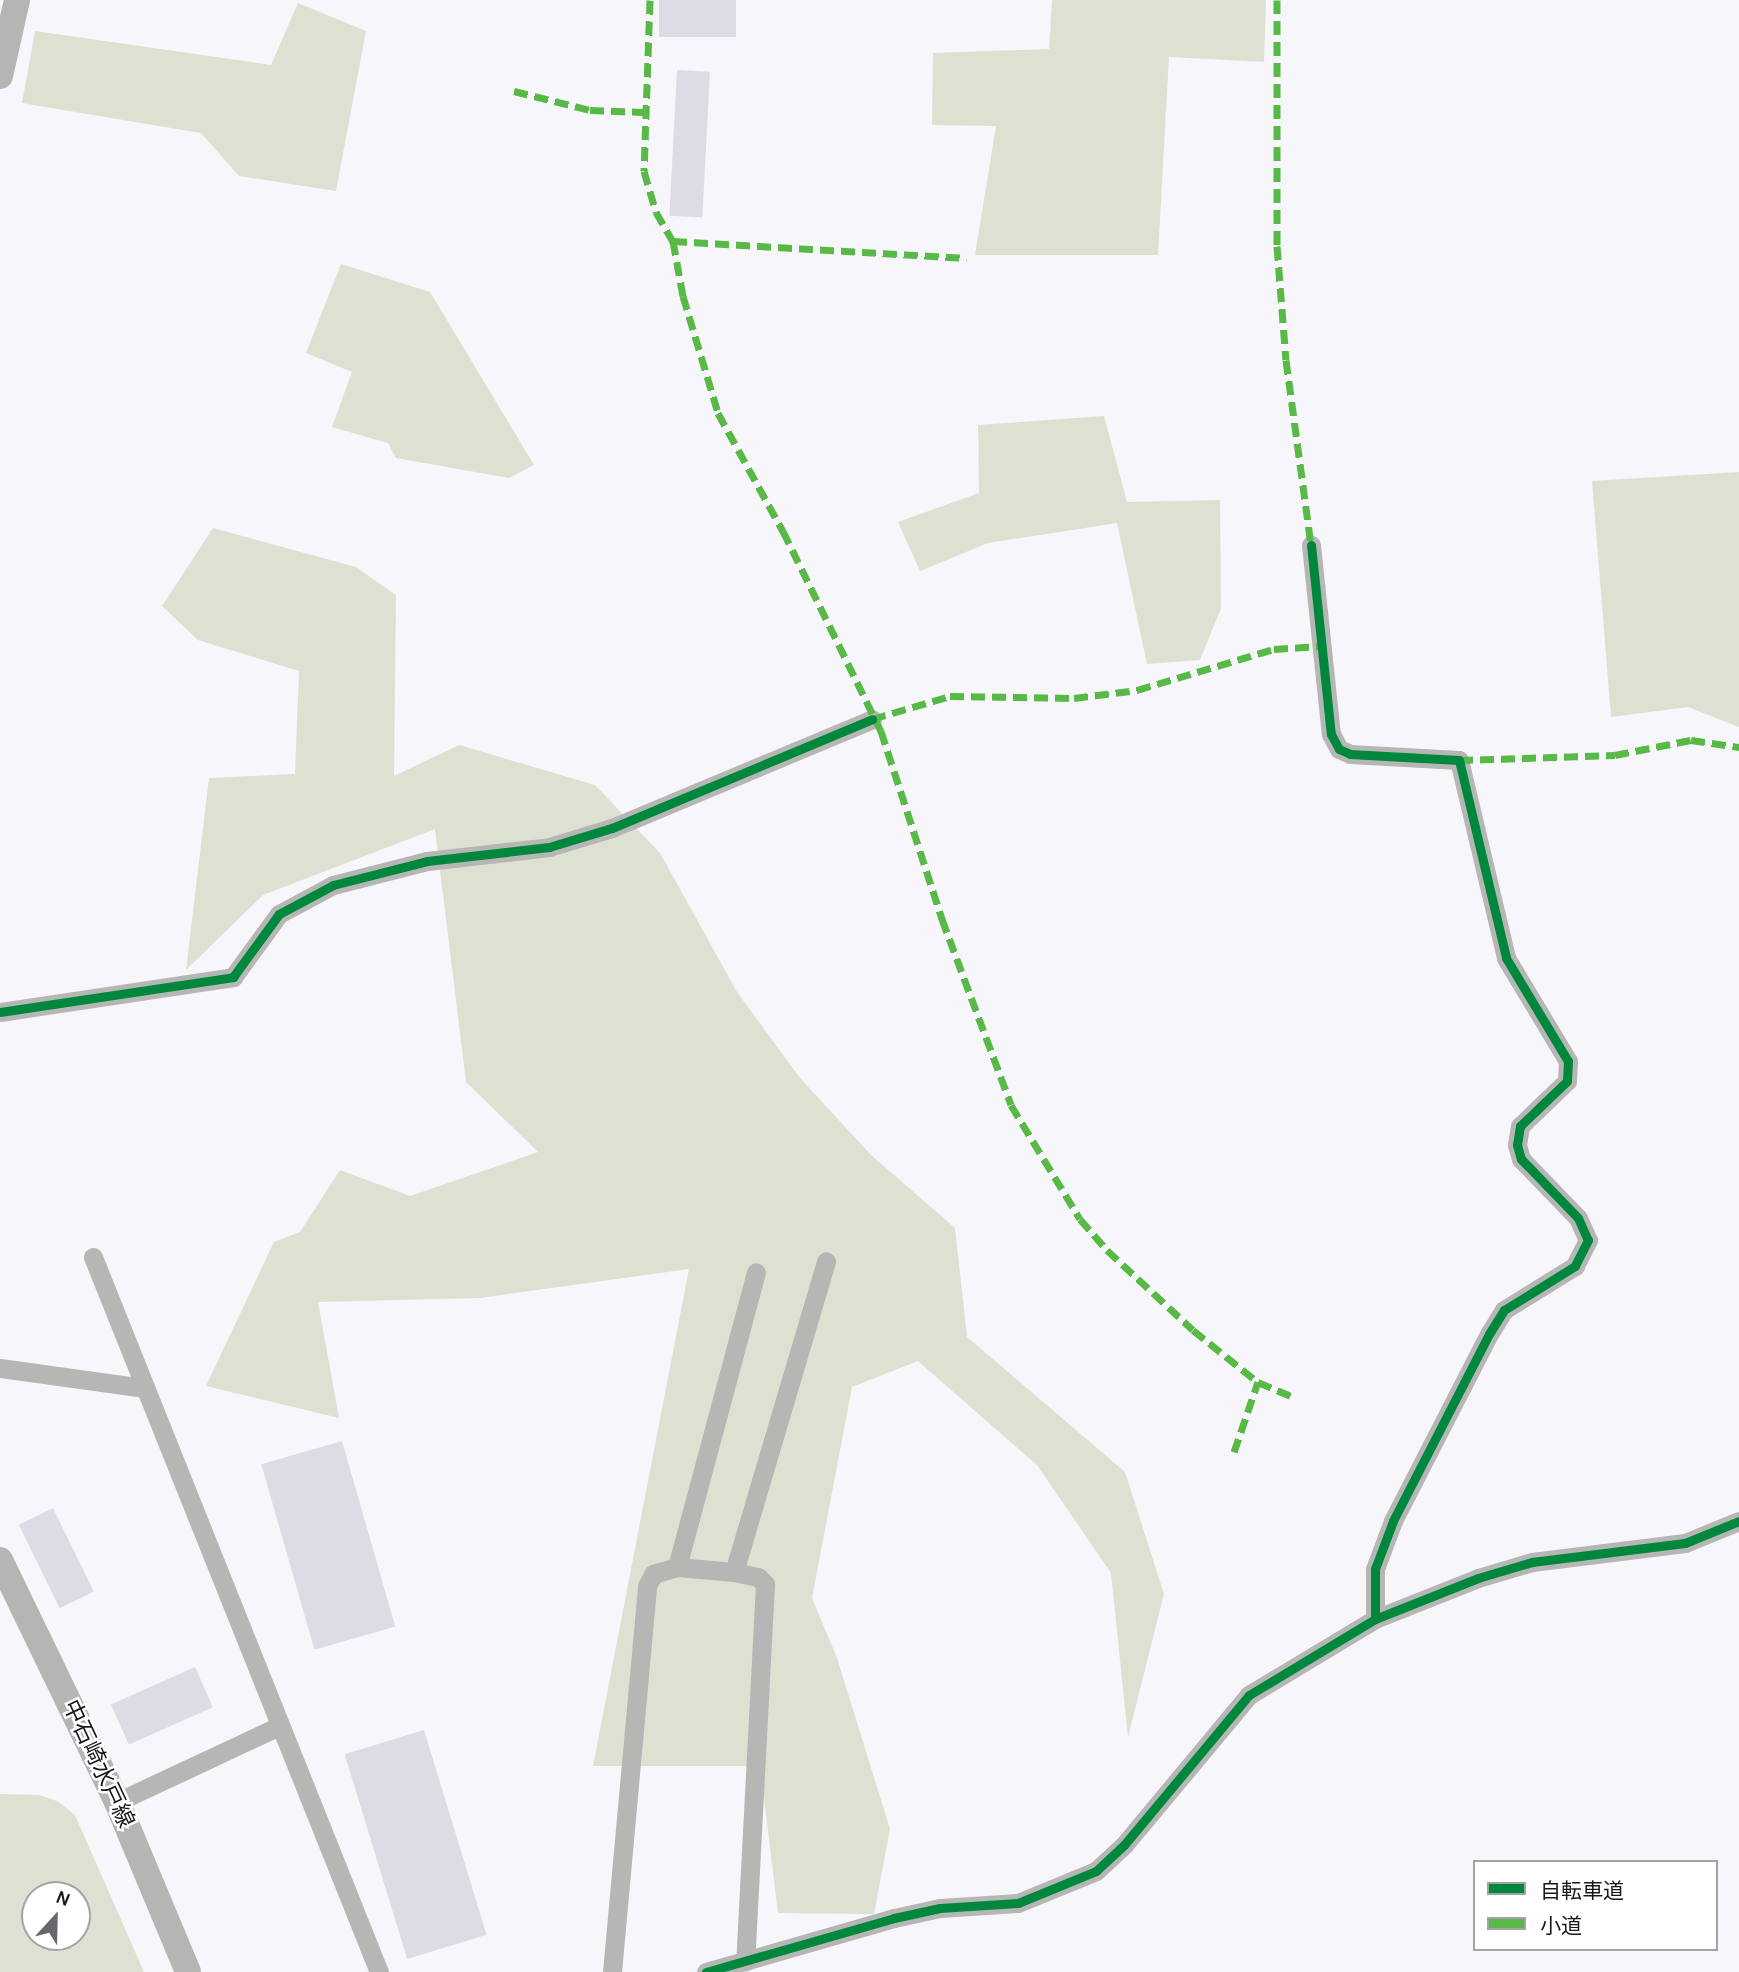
<!DOCTYPE html>
<html>
<head>
<meta charset="utf-8">
<style>
  body { margin:0 }
  #map { position:relative; width:1739px; height:1972px; overflow:hidden; background:#f6f6fb; font-family:Karla,"Noto Sans JP",sans-serif }
  div>[style] { position:absolute }
  .green>* { inset:0; background:#dde1d2 }
  .building>* { inset:0; background:#dddce4; transform-origin:0 0 }
  .minor>* { height:19px; margin:-9.5px; padding:0 9.5px; transform-origin:9.5px; border-radius:9.5px; background:#b6b7b4 }
  .secondary>* { height:26px; margin:-13px; padding:0 13px; transform-origin:13px; border-radius:13px; background:#b5b6b4 }
  .quiet>* { height:7px; margin-top:-3.5px; transform-origin:0; background:repeating-linear-gradient(90deg,#58b947 0 14px,transparent 0 21px) }
  .cycleway>* { height:9px; margin:-4.5px; padding:0 4.5px; transform-origin:4.5px; border-radius:4.5px; background:#00873e }
  span { translate:-50% -50%; white-space:nowrap; text-align:center; line-height:1.15; -webkit-text-stroke:5px #fff; paint-order:stroke }
  .street-label { font-size:23px; color:#19181d }
  .legend { position:absolute; left:1473px; top:1860px; width:245px; height:91px; box-sizing:border-box; background:#fff; border:2px solid #a3a3a5; margin:0; padding:9px 12px; list-style:none; font-size:21px; color:#19181d }
  .legend li { display:flex; align-items:center; gap:14px; height:35px }
  .legend b { width:35px; border:2px solid #a3a3a5 }
  .north { position:absolute; left:21px; top:1881px; width:70px; height:70px; box-sizing:border-box; background:#fff; border:2px solid #a3a3a5; border-radius:50%; rotate:22deg; font-size:19px; font-weight:700; line-height:28px; text-align:center; color:#19181d }
  .north::after { content:''; display:block; margin:auto; width:24px; height:32px; background:#66666b; clip-path:polygon(50% 0,100% 100%,50% 72%,0 100%) }
</style>
</head>
<body>
<div id="map">
  <div class="green">
    <div style="clip-path:polygon(1052px 0,1266px 0,1264px 62px,1169px 57px,1158px 255px,975px 255px,996px 126px,932px 125px,933px 53px,1049px 49px)"></div>
    <div style="clip-path:polygon(298px 3px,366px 31px,336px 191px,239px 176px,201px 133px,22px 103px,35px 31px,271px 65px)"></div>
    <div style="clip-path:polygon(341px 264px,430px 292px,534px 465px,509px 478px,396px 458px,388px 443px,332px 427px,352px 372px,306px 353px)"></div>
    <div style="clip-path:polygon(1104px 416px,1127px 502px,1220px 500px,1221px 608px,1200px 660px,1147px 664px,1117px 523px,988px 543px,920px 571px,898px 522px,979px 493px,978px 425px)"></div>
    <div style="clip-path:polygon(1739px 472px,1739px 727px,1688px 707px,1611px 717px,1592px 481px)"></div>
    <div style="clip-path:polygon(213px 528px,356px 567px,396px 595px,394px 776px,459px 745px,595px 785px,660px 853px,737px 992px,800px 1078px,871px 1155px,955px 1228px,967px 1337px,1125px 1472px,1164px 1594px,1128px 1737px,1111px 1573px,1037px 1465px,918px 1361px,852px 1387px,812px 1598px,837px 1658px,890px 1829px,874px 1914px,778px 1913px,760px 1766px,593px 1766px,689px 1269px,480px 1298px,318px 1302px,339px 1418px,206px 1386px,274px 1242px,300px 1232px,340px 1170px,410px 1196px,538px 1152px,466px 1082px,435px 829px,263px 895px,186px 970px,209px 778px,295px 774px,299px 671px,198px 640px,162px 606px)"></div>
    <div style="clip-path:polygon(evenodd,0 1794px,39px 1795px,57px 1801px,75px 1815px,144px 1972px,0 1972px,0 1794px,35px 1895px,77px 1895px,77px 1937px,35px 1937px,35px 1895px)"></div>
  </div>
  <div class="building">
    <div style="left:659px;top:0;width:77px;height:37px"></div>
    <div style="left:677px;top:70px;width:33px;height:146px;rotate:3deg"></div>
    <div style="left:342px;top:1441px;width:193px;height:84px;rotate:74deg"></div>
    <div style="left:53px;top:1508px;width:93px;height:38px;rotate:64deg"></div>
    <div style="left:195px;top:1667px;width:44px;height:92px;rotate:66deg"></div>
    <div style="left:424px;top:1730px;width:214px;height:83px;rotate:73deg"></div>
  </div>
  <div class="minor">
    <div style="left:1311px;top:545px;width:190px;rotate:84deg"></div>
    <div style="left:1331px;top:734px;width:17px;rotate:62deg"></div>
    <div style="left:1339px;top:749px;width:12px;rotate:24deg"></div>
    <div style="left:1350px;top:754px;width:109px;rotate:3.2deg"></div>
    <div style="left:1459px;top:760px;width:204px;rotate:76.6deg"></div>
    <div style="left:1506px;top:958px;width:120px;rotate:59deg"></div>
    <div style="left:1568px;top:1061px;width:20px;rotate:93deg"></div>
    <div style="left:1567px;top:1081px;width:65px;rotate:136.2deg"></div>
    <div style="left:1520px;top:1126px;width:19px;rotate:99deg"></div>
    <div style="left:1517px;top:1145px;width:15px;rotate:74deg"></div>
    <div style="left:1521px;top:1159px;width:82px;rotate:46deg"></div>
    <div style="left:1578px;top:1218px;width:24px;rotate:66deg"></div>
    <div style="left:1588px;top:1240px;width:29px;rotate:117deg"></div>
    <div style="left:1575px;top:1266px;width:84px;rotate:148.2deg"></div>
    <div style="left:1504px;top:1310px;width:28px;rotate:122deg"></div>
    <div style="left:1489px;top:1334px;width:210px;rotate:117.2deg"></div>
    <div style="left:1393px;top:1521px;width:51px;rotate:110.6deg"></div>
    <div style="left:1375px;top:1569px;width:50px;rotate:90deg"></div>
    <div style="left:0;top:1012px;width:236px;rotate:-8.5deg"></div>
    <div style="left:233px;top:977px;width:78px;rotate:-53.9deg"></div>
    <div style="left:279px;top:914px;width:61px;rotate:-28.2deg"></div>
    <div style="left:333px;top:885px;width:97px;rotate:-14.3deg"></div>
    <div style="left:427px;top:861px;width:123px;rotate:-6.5deg"></div>
    <div style="left:549px;top:847px;width:66px;rotate:-16.8deg"></div>
    <div style="left:612px;top:828px;width:282px;rotate:-22.7deg"></div>
    <div style="left:93px;top:1257px;width:770px;rotate:68.2deg"></div>
    <div style="left:0;top:1368px;width:145px;rotate:7.9deg"></div>
    <div style="left:677px;top:1567px;width:305px;rotate:-75deg"></div>
    <div style="left:734px;top:1572px;width:324px;rotate:-73.5deg"></div>
    <div style="left:117px;top:1802px;width:179px;rotate:-25.1deg"></div>
    <div style="left:612px;top:1972px;width:388px;rotate:-84.8deg"></div>
    <div style="left:647px;top:1586px;width:13px;rotate:-63deg"></div>
    <div style="left:653px;top:1574px;width:25px;rotate:-16deg"></div>
    <div style="left:677px;top:1567px;width:57px;rotate:5deg"></div>
    <div style="left:734px;top:1572px;width:25px;rotate:12deg"></div>
    <div style="left:758px;top:1577px;width:10px;rotate:45deg"></div>
    <div style="left:765px;top:1584px;width:378px;rotate:93deg"></div>
    <div style="left:706px;top:1972px;width:196px;rotate:-16deg"></div>
    <div style="left:894px;top:1918px;width:47px;rotate:-12.3deg"></div>
    <div style="left:940px;top:1908px;width:78px;rotate:-3.7deg"></div>
    <div style="left:1018px;top:1903px;width:84px;rotate:-22.3deg"></div>
    <div style="left:1096px;top:1871px;width:38px;rotate:-43deg"></div>
    <div style="left:1124px;top:1845px;width:195px;rotate:-50.2deg"></div>
    <div style="left:1249px;top:1695px;width:147px;rotate:-31.1deg"></div>
    <div style="left:1375px;top:1619px;width:111px;rotate:-21.7deg"></div>
    <div style="left:1478px;top:1578px;width:56px;rotate:-16.5deg"></div>
    <div style="left:1532px;top:1562px;width:154px;rotate:-7.1deg"></div>
    <div style="left:1685px;top:1543px;width:58px;rotate:-22.2deg"></div>
  </div>
  <div class="secondary">
    <div style="left:0;top:76px;width:78px;rotate:-77.4deg"></div>
    <div style="left:0;top:1560px;width:269px;rotate:64.2deg"></div>
    <div style="left:117px;top:1802px;width:184px;rotate:67.3deg"></div>
  </div>
  <div class="quiet">
    <div style="left:650px;top:0;width:171px;rotate:92deg"></div>
    <div style="left:644px;top:171px;width:43px;rotate:73.7deg"></div>
    <div style="left:656px;top:212px;width:34px;rotate:60deg"></div>
    <div style="left:673px;top:241px;width:56px;rotate:79.7deg"></div>
    <div style="left:683px;top:296px;width:122px;rotate:73.3deg"></div>
    <div style="left:718px;top:413px;width:135px;rotate:61.2deg"></div>
    <div style="left:783px;top:531px;width:223px;rotate:63.9deg"></div>
    <div style="left:881px;top:731px;width:198px;rotate:72deg"></div>
    <div style="left:942px;top:919px;width:198px;rotate:69.6deg"></div>
    <div style="left:1011px;top:1105px;width:133px;rotate:58.8deg"></div>
    <div style="left:1080px;top:1219px;width:41px;rotate:48.9deg"></div>
    <div style="left:1107px;top:1250px;width:117px;rotate:42.9deg"></div>
    <div style="left:1193px;top:1330px;width:83px;rotate:38.7deg"></div>
    <div style="left:1258px;top:1382px;width:39px;rotate:23deg"></div>
    <div style="left:1277px;top:0;width:246px;rotate:90deg"></div>
    <div style="left:1277px;top:246px;width:114px;rotate:85.5deg"></div>
    <div style="left:1286px;top:360px;width:187px;rotate:82.3deg"></div>
    <div style="left:514px;top:91px;width:78px;rotate:14deg"></div>
    <div style="left:590px;top:110px;width:54px;rotate:2.1deg"></div>
    <div style="left:673px;top:241px;width:294px;rotate:3.3deg"></div>
    <div style="left:872px;top:719px;width:81px;rotate:-16.4deg"></div>
    <div style="left:950px;top:696px;width:124px;rotate:0.9deg"></div>
    <div style="left:1074px;top:698px;width:64px;rotate:-7.2deg"></div>
    <div style="left:1137px;top:690px;width:143px;rotate:-16.7deg"></div>
    <div style="left:1274px;top:649px;width:46px;rotate:-3.7deg"></div>
    <div style="left:1459px;top:760px;width:156px;rotate:-1.8deg"></div>
    <div style="left:1615px;top:755px;width:77px;rotate:-11.2deg"></div>
    <div style="left:1691px;top:740px;width:49px;rotate:8.3deg"></div>
    <div style="left:1234px;top:1452px;width:74px;rotate:-71.1deg"></div>
  </div>
  <div class="cycleway">
    <div style="left:1311px;top:545px;width:190px;rotate:84deg"></div>
    <div style="left:1331px;top:734px;width:17px;rotate:62deg"></div>
    <div style="left:1339px;top:749px;width:12px;rotate:24deg"></div>
    <div style="left:1350px;top:754px;width:109px;rotate:3.2deg"></div>
    <div style="left:1459px;top:760px;width:204px;rotate:76.6deg"></div>
    <div style="left:1506px;top:958px;width:120px;rotate:59deg"></div>
    <div style="left:1568px;top:1061px;width:20px;rotate:93deg"></div>
    <div style="left:1567px;top:1081px;width:65px;rotate:136.2deg"></div>
    <div style="left:1520px;top:1126px;width:19px;rotate:99deg"></div>
    <div style="left:1517px;top:1145px;width:15px;rotate:74deg"></div>
    <div style="left:1521px;top:1159px;width:82px;rotate:46deg"></div>
    <div style="left:1578px;top:1218px;width:24px;rotate:66deg"></div>
    <div style="left:1588px;top:1240px;width:29px;rotate:117deg"></div>
    <div style="left:1575px;top:1266px;width:84px;rotate:148.2deg"></div>
    <div style="left:1504px;top:1310px;width:28px;rotate:122deg"></div>
    <div style="left:1489px;top:1334px;width:210px;rotate:117.2deg"></div>
    <div style="left:1393px;top:1521px;width:51px;rotate:110.6deg"></div>
    <div style="left:1375px;top:1569px;width:50px;rotate:90deg"></div>
    <div style="left:0;top:1012px;width:236px;rotate:-8.5deg"></div>
    <div style="left:233px;top:977px;width:78px;rotate:-53.9deg"></div>
    <div style="left:279px;top:914px;width:61px;rotate:-28.2deg"></div>
    <div style="left:333px;top:885px;width:97px;rotate:-14.3deg"></div>
    <div style="left:427px;top:861px;width:123px;rotate:-6.5deg"></div>
    <div style="left:549px;top:847px;width:66px;rotate:-16.8deg"></div>
    <div style="left:612px;top:828px;width:282px;rotate:-22.7deg"></div>
    <div style="left:706px;top:1972px;width:196px;rotate:-16deg"></div>
    <div style="left:894px;top:1918px;width:47px;rotate:-12.3deg"></div>
    <div style="left:940px;top:1908px;width:78px;rotate:-3.7deg"></div>
    <div style="left:1018px;top:1903px;width:84px;rotate:-22.3deg"></div>
    <div style="left:1096px;top:1871px;width:38px;rotate:-43deg"></div>
    <div style="left:1124px;top:1845px;width:195px;rotate:-50.2deg"></div>
    <div style="left:1249px;top:1695px;width:147px;rotate:-31.1deg"></div>
    <div style="left:1375px;top:1619px;width:111px;rotate:-21.7deg"></div>
    <div style="left:1478px;top:1578px;width:56px;rotate:-16.5deg"></div>
    <div style="left:1532px;top:1562px;width:154px;rotate:-7.1deg"></div>
    <div style="left:1685px;top:1543px;width:58px;rotate:-22.2deg"></div>
  </div>
  <div class="street-label">
    <span style="left:98px;top:1764px;rotate:65deg">中石崎水戸線</span>
  </div>
  <ul class="legend">
  <li><b style="height:9px;background:#00873e"></b>自転車道</li>
  <li><b style="height:9px;background:#58b947"></b>小道</li>
  </ul>
  <div class="north">N</div>
</div>
</body>
</html>
